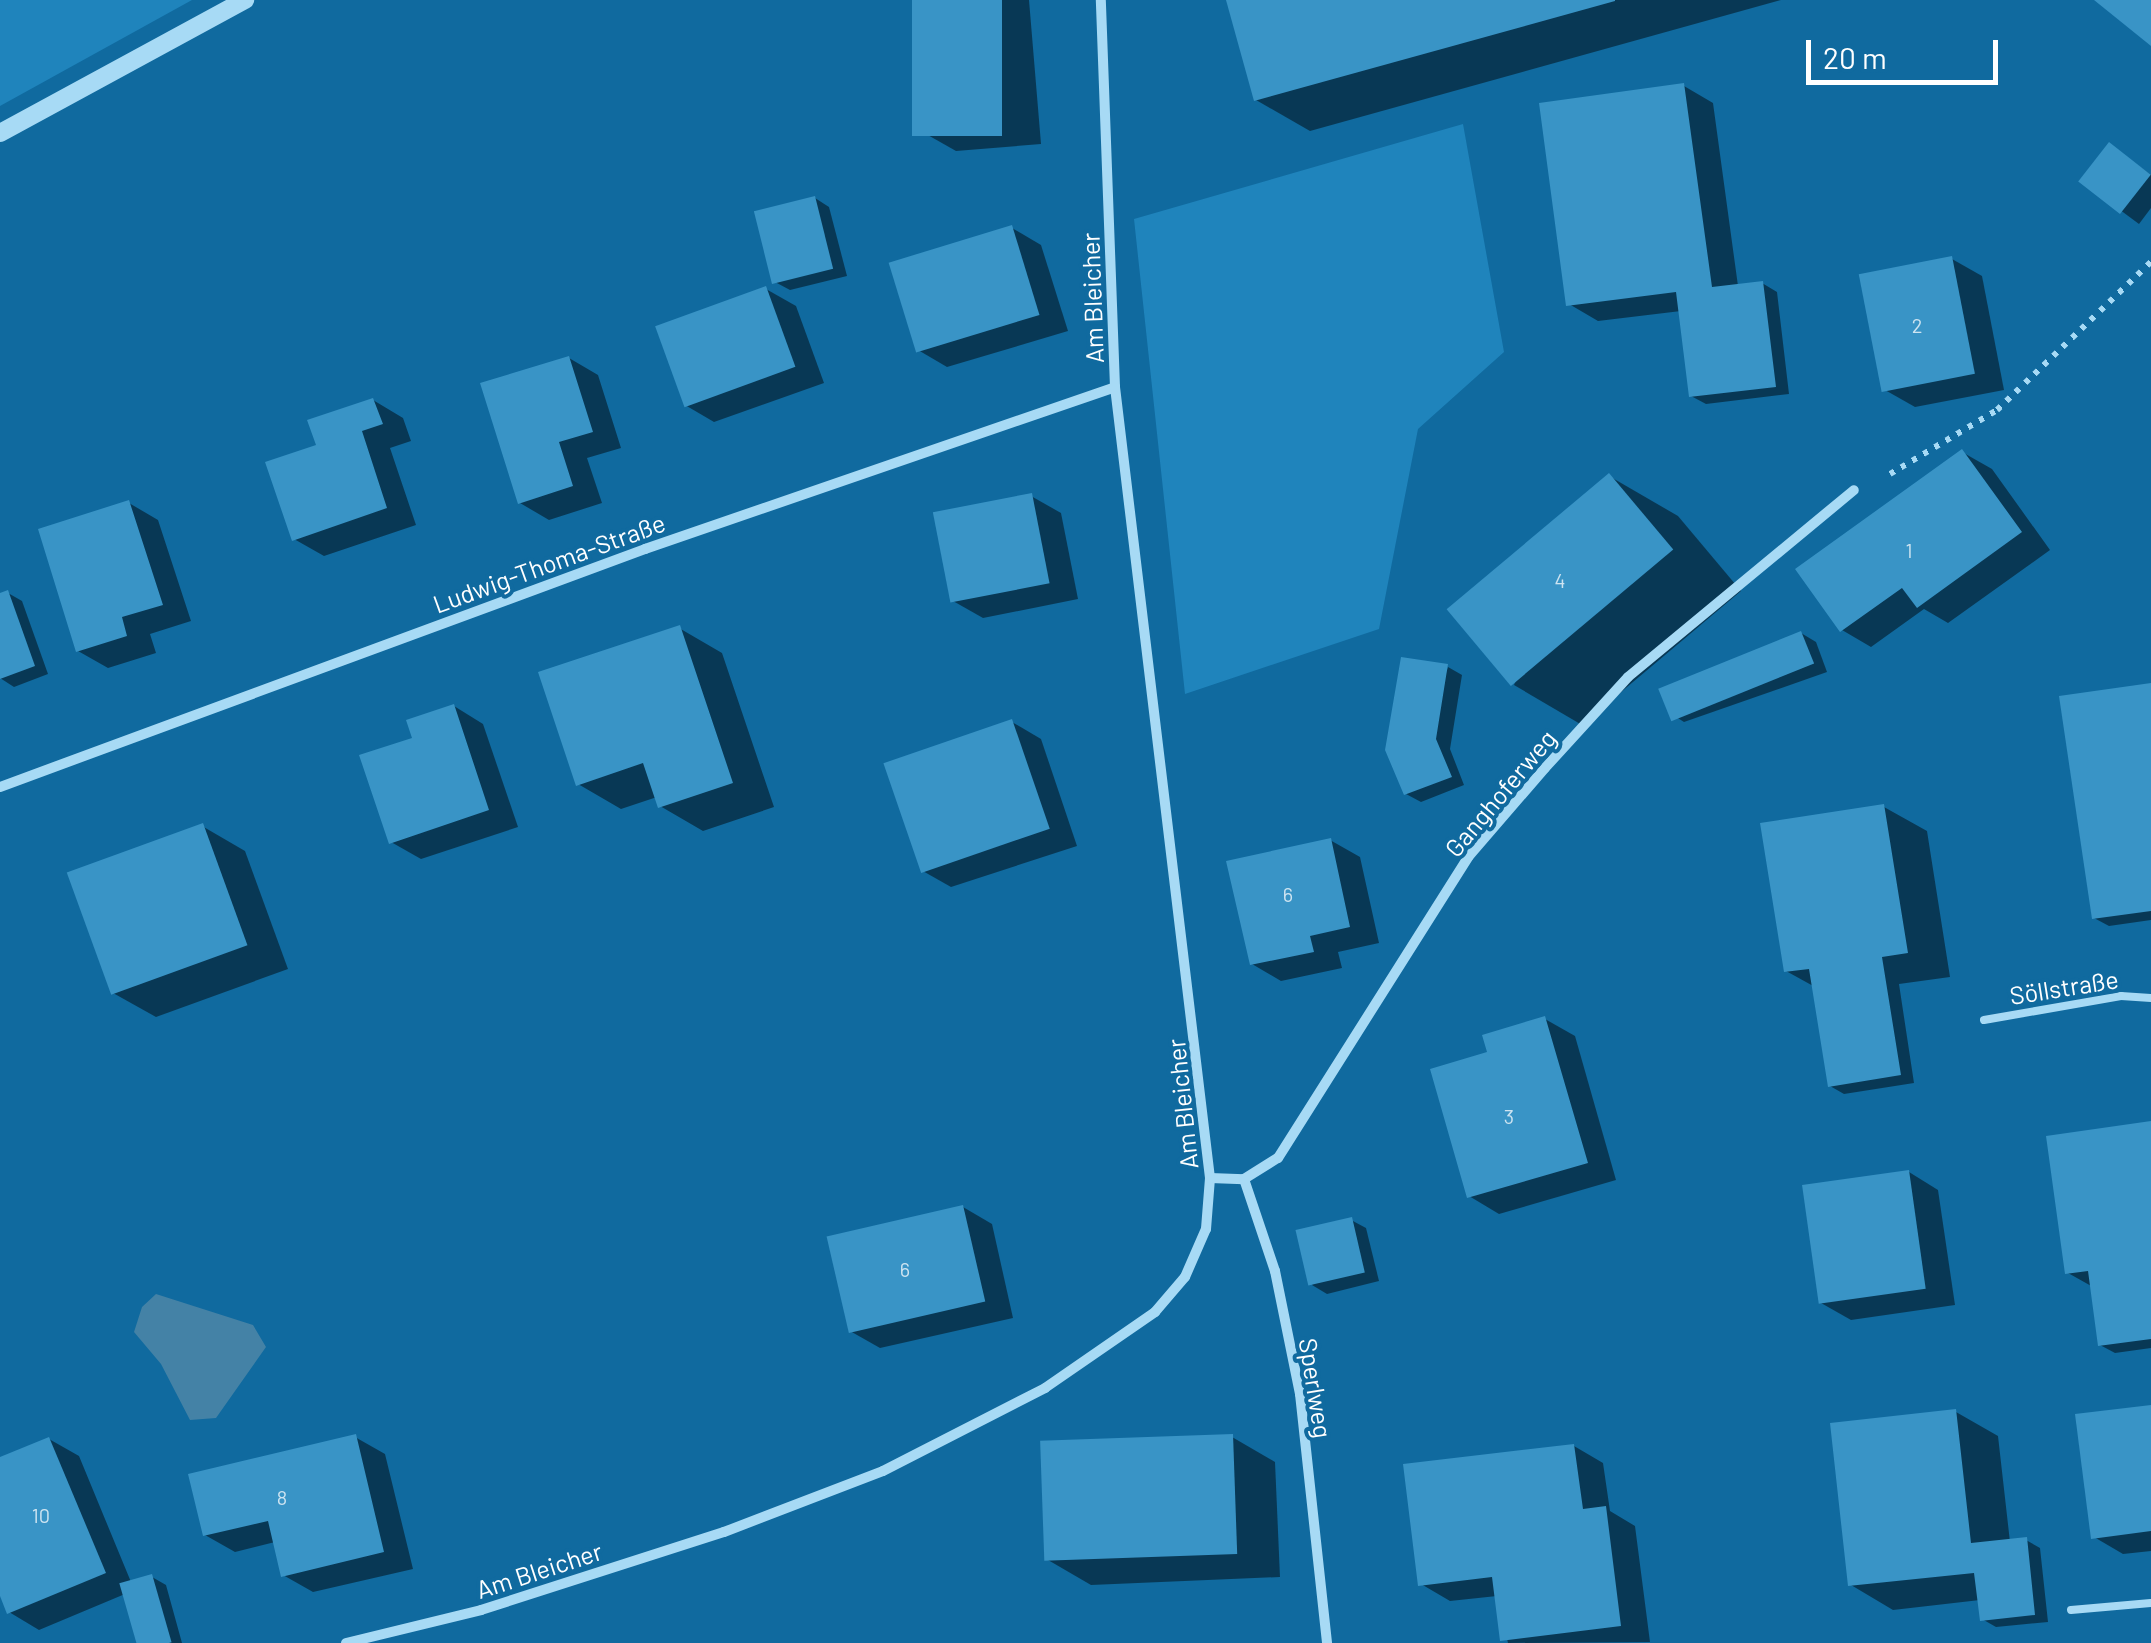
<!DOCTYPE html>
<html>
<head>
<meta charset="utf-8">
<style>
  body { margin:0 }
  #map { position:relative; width:2151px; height:1643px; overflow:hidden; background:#106a9f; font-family:Barlow,sans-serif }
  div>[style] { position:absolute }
  .green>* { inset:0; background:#1f84bc }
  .water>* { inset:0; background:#4482a6 }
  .shadow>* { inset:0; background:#0007 }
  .building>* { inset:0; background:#3994c6; transform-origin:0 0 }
  .path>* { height:6px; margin-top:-3px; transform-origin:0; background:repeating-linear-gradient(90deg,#a7daf5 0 5px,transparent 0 13px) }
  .service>* { height:8px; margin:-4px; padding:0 4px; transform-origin:4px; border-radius:4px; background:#a7daf5 }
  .minor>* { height:10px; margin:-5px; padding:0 5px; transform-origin:5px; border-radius:5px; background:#a7daf5 }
  .tertiary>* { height:18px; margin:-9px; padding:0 9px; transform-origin:9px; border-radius:9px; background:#a7daf5 }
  span { translate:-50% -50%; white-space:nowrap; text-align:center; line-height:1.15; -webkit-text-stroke:8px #106a9f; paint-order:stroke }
  .number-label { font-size:20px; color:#cee4f1 }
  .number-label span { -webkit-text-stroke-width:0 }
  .street-label { font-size:25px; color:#fff }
  .scale { position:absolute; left:1806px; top:40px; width:192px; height:45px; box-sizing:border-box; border:5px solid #fff; border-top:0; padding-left:12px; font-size:30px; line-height:35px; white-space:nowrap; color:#fff; -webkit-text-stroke:8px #106a9f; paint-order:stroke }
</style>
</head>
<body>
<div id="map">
  <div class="green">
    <div style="clip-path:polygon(0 0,192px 0,0 106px)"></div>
    <div style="clip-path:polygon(1463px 124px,1504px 352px,1418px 429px,1379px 629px,1185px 694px,1134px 219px)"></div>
  </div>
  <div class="water">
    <div style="clip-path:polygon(156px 1294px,253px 1325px,266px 1347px,216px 1418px,190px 1420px,161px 1364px,134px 1332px,142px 1307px)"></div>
  </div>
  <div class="shadow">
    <div style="clip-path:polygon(915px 0,1029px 0,1041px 144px,956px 151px,926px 134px)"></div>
    <div style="clip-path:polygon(1228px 0,1781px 0,1310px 131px,1256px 100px)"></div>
    <div style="clip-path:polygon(1684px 86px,1713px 103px,1738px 286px,1762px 283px,1777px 292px,1789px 394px,1706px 404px,1691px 396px,1681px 311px,1598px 321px,1569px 304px)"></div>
    <div style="clip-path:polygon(2110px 145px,2151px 175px,2151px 208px,2139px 224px,2081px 181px)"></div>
    <div style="clip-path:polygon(815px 198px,829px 207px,847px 276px,790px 290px,775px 282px)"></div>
    <div style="clip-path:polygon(1012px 228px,1041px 245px,1068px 331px,947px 367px,918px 350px)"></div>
    <div style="clip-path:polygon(1952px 259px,1982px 276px,2004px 390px,1915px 407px,1885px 390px)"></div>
    <div style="clip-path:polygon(766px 289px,796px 306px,824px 383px,714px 422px,685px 405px)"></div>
    <div style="clip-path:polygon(569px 358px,598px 375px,621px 448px,587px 458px,602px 503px,549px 520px,520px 503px)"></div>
    <div style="clip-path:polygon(373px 400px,403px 418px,411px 441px,390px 448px,416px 525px,324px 556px,294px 539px,319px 446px)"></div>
    <div style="clip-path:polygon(1962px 452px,1992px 469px,2050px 550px,1948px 623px,1924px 609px,1871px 647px,1842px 630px)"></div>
    <div style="clip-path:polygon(1609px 476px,1678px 516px,1741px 591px,1582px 725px,1514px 685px)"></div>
    <div style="clip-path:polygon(1031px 496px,1061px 513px,1078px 599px,983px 618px,953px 601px)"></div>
    <div style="clip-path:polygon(129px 503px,158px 520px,191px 621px,150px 634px,156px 653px,108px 668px,78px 651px)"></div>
    <div style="clip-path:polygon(8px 593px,22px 601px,48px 674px,14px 687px,0 678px,0 596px)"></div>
    <div style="clip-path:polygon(679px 628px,722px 653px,774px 807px,703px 831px,660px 806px,657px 797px,621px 809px,578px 784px)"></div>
    <div style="clip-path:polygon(1801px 633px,1816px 642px,1827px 672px,1684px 722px,1670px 713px)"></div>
    <div style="clip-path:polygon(1448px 667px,1462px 675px,1450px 749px,1464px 785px,1421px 802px,1406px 794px)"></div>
    <div style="clip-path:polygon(2151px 685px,2151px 920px,2109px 926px,2094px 918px)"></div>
    <div style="clip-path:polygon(454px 706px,483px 724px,518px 827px,421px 859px,391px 842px,415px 739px)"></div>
    <div style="clip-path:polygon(1012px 722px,1041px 739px,1077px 846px,951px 887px,921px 870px)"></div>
    <div style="clip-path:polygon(1884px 807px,1927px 831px,1950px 977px,1899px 984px,1914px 1083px,1844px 1094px,1830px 1086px,1815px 987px,1786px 971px)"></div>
    <div style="clip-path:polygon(202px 826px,245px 851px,288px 969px,156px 1017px,113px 993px)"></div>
    <div style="clip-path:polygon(1330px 840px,1360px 857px,1379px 943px,1338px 952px,1342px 968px,1281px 981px,1252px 964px)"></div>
    <div style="clip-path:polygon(1545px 1019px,1575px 1036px,1616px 1180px,1499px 1214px,1469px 1196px,1490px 1054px)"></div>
    <div style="clip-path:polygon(2151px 1124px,2151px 1348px,2115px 1353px,2100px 1345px,2093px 1287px,2068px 1273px)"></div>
    <div style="clip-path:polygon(1909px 1172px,1938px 1190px,1955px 1305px,1851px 1320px,1821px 1303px)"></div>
    <div style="clip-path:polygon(963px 1207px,992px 1224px,1013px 1318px,880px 1348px,850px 1331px)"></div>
    <div style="clip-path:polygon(1351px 1220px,1366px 1228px,1379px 1281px,1327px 1294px,1312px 1285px)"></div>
    <div style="clip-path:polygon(2151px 1407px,2151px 1551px,2123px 1554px,2094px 1537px)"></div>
    <div style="clip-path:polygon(1956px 1412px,1998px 1436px,2010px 1542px,2026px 1540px,2040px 1548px,2048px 1622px,1996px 1627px,1982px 1619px,1980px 1600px,1893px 1610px,1851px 1585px)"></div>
    <div style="clip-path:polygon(355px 1437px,385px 1454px,413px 1569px,313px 1592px,283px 1575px,275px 1542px,235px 1552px,205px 1535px)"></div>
    <div style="clip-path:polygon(1232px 1437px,1275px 1462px,1280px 1577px,1091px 1585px,1048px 1560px)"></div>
    <div style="clip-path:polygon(49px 1439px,79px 1456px,131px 1582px,152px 1577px,166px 1585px,182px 1643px,139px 1643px,125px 1594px,39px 1630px,9px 1612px,0 1591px,0 1459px)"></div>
    <div style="clip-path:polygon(1574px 1446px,1603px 1463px,1610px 1511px,1635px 1526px,1650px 1642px,1508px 1643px,1497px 1596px,1450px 1601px,1421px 1584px)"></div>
  </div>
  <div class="building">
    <div style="left:912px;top:0;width:90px;height:136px"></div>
    <div style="clip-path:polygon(1226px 0,1615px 0,1615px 1px,1254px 101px)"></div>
    <div style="clip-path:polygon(2094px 0,2151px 0,2151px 46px)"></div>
    <div style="clip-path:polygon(1684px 83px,1712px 287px,1763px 281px,1776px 387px,1689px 397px,1676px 292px,1566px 306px,1539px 103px)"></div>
    <div style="left:2109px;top:142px;width:53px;height:50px;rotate:38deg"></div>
    <div style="left:815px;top:196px;width:75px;height:63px;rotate:76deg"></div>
    <div style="left:1012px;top:225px;width:94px;height:129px;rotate:73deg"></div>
    <div style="left:1952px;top:256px;width:120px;height:95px;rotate:79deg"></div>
    <div style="left:766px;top:286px;width:86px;height:118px;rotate:70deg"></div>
    <div style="clip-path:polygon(569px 356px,593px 432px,559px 442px,573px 486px,518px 504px,480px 383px)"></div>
    <div style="clip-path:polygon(373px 398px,383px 424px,362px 431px,387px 508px,292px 541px,265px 462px,316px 445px,307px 420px)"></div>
    <div style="clip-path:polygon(1962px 449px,2022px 532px,1917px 608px,1902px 588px,1840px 632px,1795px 569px)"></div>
    <div style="left:1609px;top:473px;width:100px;height:212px;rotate:50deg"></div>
    <div style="left:1032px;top:493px;width:92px;height:101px;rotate:79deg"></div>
    <div style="clip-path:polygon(129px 500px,163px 605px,122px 617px,127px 636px,76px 652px,38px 529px)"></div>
    <div style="clip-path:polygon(8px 590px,35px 666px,0 679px,0 593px)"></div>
    <div style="clip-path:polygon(680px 625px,733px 783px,658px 808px,643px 763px,576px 786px,538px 672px)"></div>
    <div style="left:1801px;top:631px;width:35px;height:154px;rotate:68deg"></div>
    <div style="clip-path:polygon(1401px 657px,1448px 664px,1436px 739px,1452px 777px,1404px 795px,1385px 750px)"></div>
    <div style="clip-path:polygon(2151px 683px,2151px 911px,2092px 919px,2059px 696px)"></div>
    <div style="clip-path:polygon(454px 704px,489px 810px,389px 844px,359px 755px,412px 738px,406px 720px)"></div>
    <div style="left:1012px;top:719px;width:116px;height:136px;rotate:71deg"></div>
    <div style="clip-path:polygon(1884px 804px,1908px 953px,1882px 957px,1901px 1075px,1828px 1087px,1809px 969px,1784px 972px,1760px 823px)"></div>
    <div style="left:203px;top:823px;width:130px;height:145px;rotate:70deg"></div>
    <div style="clip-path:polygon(1331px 838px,1350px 927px,1310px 936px,1314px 952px,1250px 965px,1226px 861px)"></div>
    <div style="clip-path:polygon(1545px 1016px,1588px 1163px,1467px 1198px,1430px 1069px,1487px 1052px,1482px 1035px)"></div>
    <div style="clip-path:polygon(2151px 1121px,2151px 1339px,2098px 1346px,2088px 1271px,2065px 1274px,2046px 1136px)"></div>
    <div style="left:1909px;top:1170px;width:120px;height:108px;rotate:82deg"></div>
    <div style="left:963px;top:1205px;width:99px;height:140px;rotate:77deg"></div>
    <div style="left:1352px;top:1217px;width:57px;height:58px;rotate:77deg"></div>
    <div style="clip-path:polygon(2151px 1405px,2151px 1531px,2091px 1539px,2075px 1414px)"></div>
    <div style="clip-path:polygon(1956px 1409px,1971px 1543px,2027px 1537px,2035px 1615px,1980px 1621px,1974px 1573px,1848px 1586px,1830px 1423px)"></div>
    <div style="clip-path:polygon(356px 1434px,384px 1552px,281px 1577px,268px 1521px,203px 1536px,188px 1474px)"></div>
    <div style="left:1233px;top:1434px;width:120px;height:193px;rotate:88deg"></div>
    <div style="clip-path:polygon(49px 1437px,106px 1573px,7px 1614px,0 1596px,0 1457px)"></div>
    <div style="clip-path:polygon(1574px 1444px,1583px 1509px,1606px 1506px,1621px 1626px,1500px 1641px,1492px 1577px,1418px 1586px,1403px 1464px)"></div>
    <div style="left:152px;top:1574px;width:71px;height:34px;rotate:74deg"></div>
  </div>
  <div class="path">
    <div style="left:1890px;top:474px;width:125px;rotate:-30.9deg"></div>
    <div style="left:1997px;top:410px;width:214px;rotate:-43.9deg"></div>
  </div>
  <div class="service">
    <div style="left:1984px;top:1020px;width:139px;rotate:-9.9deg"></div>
    <div style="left:2121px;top:996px;width:30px;rotate:4deg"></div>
    <div style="left:2071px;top:1610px;width:80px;rotate:-5deg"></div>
  </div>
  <div class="minor">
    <div style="left:0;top:787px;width:688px;rotate:-20.25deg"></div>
    <div style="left:645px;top:549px;width:497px;rotate:-19deg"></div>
    <div style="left:1210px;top:1178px;width:34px;rotate:2deg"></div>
    <div style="left:1244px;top:1179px;width:97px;rotate:71.4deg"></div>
    <div style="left:1275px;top:1271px;width:126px;rotate:78.5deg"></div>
    <div style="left:1300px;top:1394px;width:250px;rotate:83.8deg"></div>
    <div style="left:1244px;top:1179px;width:40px;rotate:-32deg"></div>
    <div style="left:1278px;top:1158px;width:357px;rotate:-57.7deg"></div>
    <div style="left:1469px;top:856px;width:116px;rotate:-49.2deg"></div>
    <div style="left:1545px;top:768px;width:123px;rotate:-47.6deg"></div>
    <div style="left:1628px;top:677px;width:293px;rotate:-39.6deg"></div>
    <div style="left:346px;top:1643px;width:139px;rotate:-13.7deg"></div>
    <div style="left:481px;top:1610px;width:255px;rotate:-17.8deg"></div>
    <div style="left:724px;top:1532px;width:170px;rotate:-21deg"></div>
    <div style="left:883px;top:1471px;width:182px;rotate:-27.1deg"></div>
    <div style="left:1045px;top:1388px;width:134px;rotate:-34.6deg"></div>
    <div style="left:1155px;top:1312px;width:46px;rotate:-49.4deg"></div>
    <div style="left:1185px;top:1277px;width:52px;rotate:-66.4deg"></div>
    <div style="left:1206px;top:1229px;width:51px;rotate:-85.5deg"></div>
    <div style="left:1210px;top:1178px;width:797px;rotate:-96.85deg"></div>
    <div style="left:1115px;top:387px;width:387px;rotate:-92.1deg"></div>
  </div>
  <div class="tertiary">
    <div style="left:0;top:133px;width:279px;rotate:-28.5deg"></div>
  </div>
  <div class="number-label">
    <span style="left:1917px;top:325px">2</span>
    <span style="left:1909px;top:550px">1</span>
    <span style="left:1560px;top:580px">4</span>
    <span style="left:1288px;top:894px">6</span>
    <span style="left:1509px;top:1116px">3</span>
    <span style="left:905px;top:1269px">6</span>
    <span style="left:282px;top:1497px">8</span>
    <span style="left:41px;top:1515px">10</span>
  </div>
  <div class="street-label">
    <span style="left:1092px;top:298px;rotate:-92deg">Am Bleicher</span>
    <span style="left:549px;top:563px;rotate:-20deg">Ludwig-Thoma-Straße</span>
    <span style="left:1500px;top:793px;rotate:-50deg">Ganghoferweg</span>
    <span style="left:2064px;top:987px;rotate:-9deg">Söllstraße</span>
    <span style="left:1182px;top:1104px;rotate:-96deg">Am Bleicher</span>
    <span style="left:1316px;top:1388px;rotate:81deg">Sperlweg</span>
    <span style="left:539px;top:1570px;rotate:-18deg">Am Bleicher</span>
  </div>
  <div class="scale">20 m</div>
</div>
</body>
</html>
